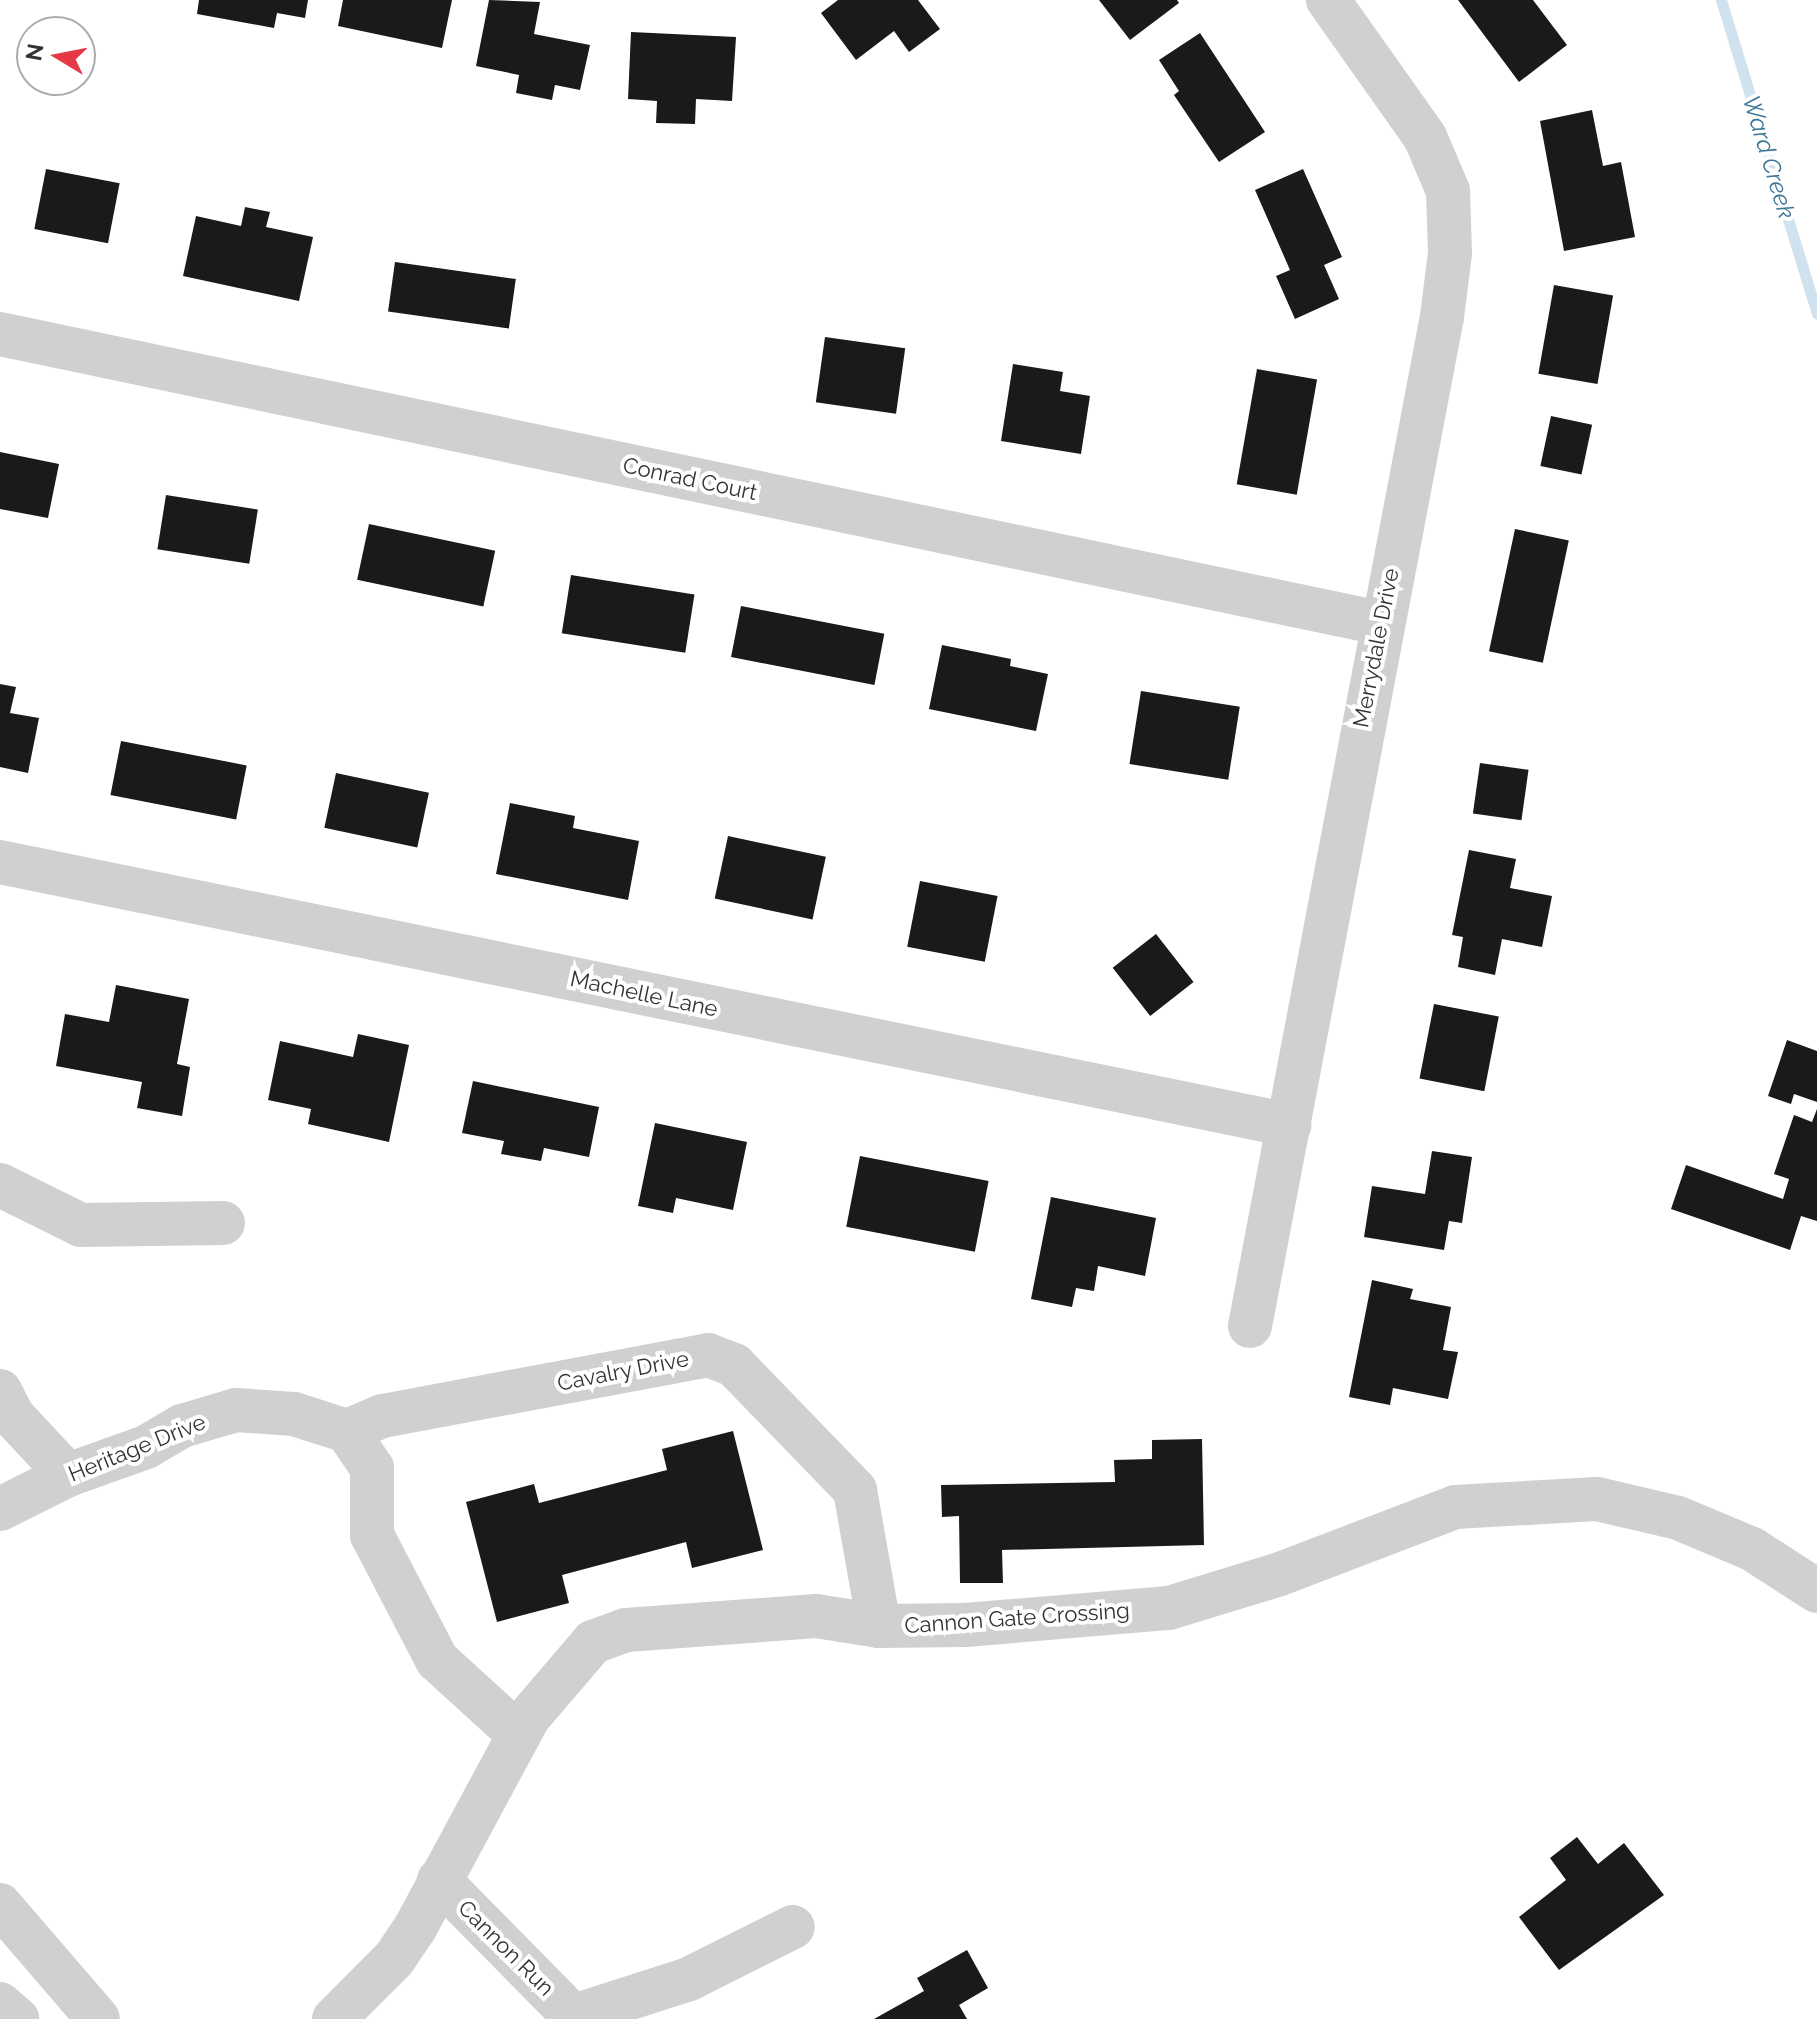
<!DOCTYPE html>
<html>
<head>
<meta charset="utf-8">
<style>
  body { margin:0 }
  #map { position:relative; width:1817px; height:2019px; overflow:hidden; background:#fff; font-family:Raleway,sans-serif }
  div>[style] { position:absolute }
  .stream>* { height:11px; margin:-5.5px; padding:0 5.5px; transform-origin:5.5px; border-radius:5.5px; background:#cfe2ee }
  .building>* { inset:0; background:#1a1a1a; transform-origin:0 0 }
  .minor>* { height:44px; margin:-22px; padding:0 22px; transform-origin:22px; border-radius:22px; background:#d0d0d0 }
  span { translate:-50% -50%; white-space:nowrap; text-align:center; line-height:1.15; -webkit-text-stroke:8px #fff; paint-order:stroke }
  .street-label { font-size:22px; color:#333 }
  .water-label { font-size:24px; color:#3f7597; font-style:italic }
  .north { position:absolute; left:16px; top:16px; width:80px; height:80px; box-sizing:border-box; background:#fff; border:2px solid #adadad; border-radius:50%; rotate:280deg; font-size:22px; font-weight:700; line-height:32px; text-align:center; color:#333 }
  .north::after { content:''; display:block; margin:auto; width:28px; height:36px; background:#e63946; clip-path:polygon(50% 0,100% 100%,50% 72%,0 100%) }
</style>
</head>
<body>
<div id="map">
  <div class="stream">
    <div style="left:1721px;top:0;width:328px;rotate:73deg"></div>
  </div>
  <div class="building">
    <div style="clip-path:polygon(199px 0,308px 0,305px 18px,277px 13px,274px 28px,197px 14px)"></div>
    <div style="clip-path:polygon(343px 0,452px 0,442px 48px,338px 26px)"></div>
    <div style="clip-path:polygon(489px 0,540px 2px,534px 34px,590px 45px,580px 90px,555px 85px,552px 100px,516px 93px,519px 75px,476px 66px)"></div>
    <div style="clip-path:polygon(838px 0,918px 0,940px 29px,909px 52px,894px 31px,856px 60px,821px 13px)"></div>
    <div style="clip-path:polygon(1099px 0,1177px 0,1179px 3px,1130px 40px)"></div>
    <div style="clip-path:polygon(1458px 0,1533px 0,1567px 45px,1519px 82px)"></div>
    <div style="clip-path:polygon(631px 32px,736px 37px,732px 101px,696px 99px,695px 124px,656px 123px,657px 101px,628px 99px)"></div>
    <div style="clip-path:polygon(1200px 33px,1265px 132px,1219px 162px,1174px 95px,1179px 91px,1159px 60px)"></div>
    <div style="clip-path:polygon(1592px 110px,1603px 166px,1621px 162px,1635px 237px,1564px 251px,1540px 121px)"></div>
    <div style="left:46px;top:169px;width:75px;height:61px;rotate:11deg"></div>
    <div style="clip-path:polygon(1303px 169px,1342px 257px,1324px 265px,1339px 299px,1295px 319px,1276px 276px,1290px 270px,1255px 190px)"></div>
    <div style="clip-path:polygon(245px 207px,270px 212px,266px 227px,313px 237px,299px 301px,183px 276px,196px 216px,241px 226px)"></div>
    <div style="left:395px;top:262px;width:122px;height:50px;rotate:8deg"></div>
    <div style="left:1554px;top:285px;width:60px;height:90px;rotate:10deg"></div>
    <div style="left:825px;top:337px;width:81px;height:66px;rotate:8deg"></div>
    <div style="clip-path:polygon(1013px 364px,1063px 372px,1060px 391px,1090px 396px,1081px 454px,1001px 441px)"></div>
    <div style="left:1257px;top:369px;width:61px;height:117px;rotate:10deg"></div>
    <div style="left:1551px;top:416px;width:42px;height:51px;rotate:12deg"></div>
    <div style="clip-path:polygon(0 452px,59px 464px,48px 518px,0 509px)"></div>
    <div style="left:166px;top:495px;width:93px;height:55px;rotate:9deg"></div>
    <div style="left:369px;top:524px;width:129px;height:57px;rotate:12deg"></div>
    <div style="left:1515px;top:529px;width:55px;height:125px;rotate:12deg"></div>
    <div style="left:571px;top:575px;width:125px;height:59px;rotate:9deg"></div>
    <div style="left:741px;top:606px;width:146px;height:52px;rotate:11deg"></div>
    <div style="clip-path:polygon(942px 645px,1011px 659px,1010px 666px,1048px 674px,1036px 731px,929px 709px)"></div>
    <div style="clip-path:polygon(0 684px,16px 687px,10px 713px,39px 718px,28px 773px,0 767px)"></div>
    <div style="left:1141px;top:691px;width:100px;height:74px;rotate:9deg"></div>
    <div style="left:121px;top:741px;width:128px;height:55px;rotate:11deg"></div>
    <div style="left:1480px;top:763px;width:49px;height:51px;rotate:8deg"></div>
    <div style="left:336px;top:773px;width:95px;height:56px;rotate:12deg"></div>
    <div style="clip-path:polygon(510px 803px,575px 816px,573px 828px,639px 841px,628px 900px,496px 874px)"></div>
    <div style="left:728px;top:836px;width:100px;height:64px;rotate:12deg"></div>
    <div style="clip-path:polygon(1469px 850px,1516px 859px,1510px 888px,1552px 896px,1542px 947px,1502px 939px,1495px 975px,1458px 967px,1463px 937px,1452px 935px)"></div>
    <div style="left:920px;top:881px;width:79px;height:67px;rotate:11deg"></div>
    <div style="left:1156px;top:934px;width:61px;height:55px;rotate:52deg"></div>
    <div style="clip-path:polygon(116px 985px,189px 999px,177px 1064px,190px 1067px,182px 1116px,137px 1108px,142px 1082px,56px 1066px,65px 1014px,109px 1022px)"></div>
    <div style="left:1434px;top:1004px;width:66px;height:76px;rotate:11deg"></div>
    <div style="clip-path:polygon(358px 1034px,409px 1045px,389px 1142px,308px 1124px,311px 1109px,268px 1100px,280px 1041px,353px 1057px)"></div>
    <div style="clip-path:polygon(1787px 1040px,1817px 1051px,1817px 1102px,1794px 1094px,1791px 1104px,1768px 1096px)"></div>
    <div style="clip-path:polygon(473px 1081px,599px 1107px,589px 1157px,544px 1148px,541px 1161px,501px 1154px,504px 1141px,462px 1133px)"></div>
    <div style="clip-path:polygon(1817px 1109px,1817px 1221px,1801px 1216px,1790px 1250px,1671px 1209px,1686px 1165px,1783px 1199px,1789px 1179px,1774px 1174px,1794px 1115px,1812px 1122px)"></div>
    <div style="clip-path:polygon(655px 1123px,747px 1142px,733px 1210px,676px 1198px,673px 1213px,638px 1206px)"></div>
    <div style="clip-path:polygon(1432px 1151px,1472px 1157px,1462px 1223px,1449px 1221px,1444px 1250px,1364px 1237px,1372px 1186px,1425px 1194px)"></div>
    <div style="left:860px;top:1156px;width:131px;height:72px;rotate:11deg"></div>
    <div style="clip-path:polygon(1051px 1197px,1156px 1218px,1145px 1276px,1098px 1266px,1094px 1291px,1076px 1288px,1072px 1307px,1031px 1299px)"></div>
    <div style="clip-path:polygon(1372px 1280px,1413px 1289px,1410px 1299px,1451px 1307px,1443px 1350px,1458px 1352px,1448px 1399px,1393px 1388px,1390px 1405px,1349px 1397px)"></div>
    <div style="clip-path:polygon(733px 1431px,763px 1550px,692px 1568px,686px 1542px,562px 1575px,569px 1603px,497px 1622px,466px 1502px,534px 1484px,539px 1503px,667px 1470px,662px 1449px)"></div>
    <div style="clip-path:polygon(1202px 1439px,1204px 1545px,1002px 1550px,1003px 1583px,960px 1583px,959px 1516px,942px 1517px,941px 1485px,1115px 1482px,1114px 1460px,1152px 1459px,1152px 1440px)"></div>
    <div style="clip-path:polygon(1577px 1837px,1598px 1864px,1624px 1843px,1664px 1895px,1559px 1970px,1519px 1917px,1566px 1880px,1550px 1858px)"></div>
    <div style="clip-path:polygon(967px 1950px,988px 1988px,959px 2005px,967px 2019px,874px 2019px,924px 1991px,917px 1978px)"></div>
  </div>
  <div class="minor">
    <div style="left:0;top:334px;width:1410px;rotate:11.83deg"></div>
    <div style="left:0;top:862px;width:1316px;rotate:11.53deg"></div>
    <div style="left:0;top:1185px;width:90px;rotate:26.3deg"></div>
    <div style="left:81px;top:1225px;width:142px;rotate:-0.8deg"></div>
    <div style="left:1250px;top:1326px;width:1027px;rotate:-79.23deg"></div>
    <div style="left:1442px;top:317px;width:64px;rotate:-82.9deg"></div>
    <div style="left:1450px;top:253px;width:62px;rotate:-91.8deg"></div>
    <div style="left:1448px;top:191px;width:59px;rotate:-113.1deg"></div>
    <div style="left:1425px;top:137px;width:168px;rotate:-125.3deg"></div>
    <div style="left:0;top:1391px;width:27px;rotate:63deg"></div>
    <div style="left:12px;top:1415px;width:82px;rotate:47deg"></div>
    <div style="left:347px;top:1431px;width:39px;rotate:-23deg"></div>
    <div style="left:383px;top:1416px;width:331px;rotate:-10.6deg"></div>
    <div style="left:708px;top:1355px;width:28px;rotate:21deg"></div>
    <div style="left:734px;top:1365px;width:174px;rotate:45.9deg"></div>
    <div style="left:855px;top:1490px;width:138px;rotate:80deg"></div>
    <div style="left:0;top:1509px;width:76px;rotate:-26.6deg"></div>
    <div style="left:68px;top:1475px;width:83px;rotate:-19.7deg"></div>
    <div style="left:146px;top:1447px;width:42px;rotate:-30.3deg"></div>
    <div style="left:182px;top:1426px;width:56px;rotate:-16.5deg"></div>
    <div style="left:236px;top:1410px;width:58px;rotate:3.9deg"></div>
    <div style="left:294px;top:1414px;width:56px;rotate:17.8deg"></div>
    <div style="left:347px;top:1431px;width:45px;rotate:56deg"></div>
    <div style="left:372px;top:1468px;width:67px;rotate:90deg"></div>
    <div style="left:372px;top:1535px;width:141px;rotate:62.5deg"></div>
    <div style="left:437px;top:1660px;width:111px;rotate:42.4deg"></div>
    <div style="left:439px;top:1880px;width:195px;rotate:45.4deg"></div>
    <div style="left:0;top:1905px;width:150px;rotate:49.3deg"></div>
    <div style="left:0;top:2004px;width:23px;rotate:41deg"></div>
    <div style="left:574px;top:2016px;width:121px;rotate:-17.8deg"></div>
    <div style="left:689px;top:1979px;width:116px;rotate:-26.6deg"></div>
    <div style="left:334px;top:2019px;width:85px;rotate:-45deg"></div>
    <div style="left:394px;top:1959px;width:37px;rotate:-56deg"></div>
    <div style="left:415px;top:1928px;width:238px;rotate:-61.7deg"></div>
    <div style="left:528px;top:1718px;width:100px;rotate:-49.5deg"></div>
    <div style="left:593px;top:1642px;width:35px;rotate:-20deg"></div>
    <div style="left:626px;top:1630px;width:191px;rotate:-4.2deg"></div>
    <div style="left:816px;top:1616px;width:64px;rotate:9deg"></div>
    <div style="left:879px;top:1626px;width:86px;rotate:-0.7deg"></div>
    <div style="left:965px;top:1625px;width:205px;rotate:-4.8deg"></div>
    <div style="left:1169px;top:1608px;width:116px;rotate:-17deg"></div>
    <div style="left:1280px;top:1574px;width:187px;rotate:-20.9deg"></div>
    <div style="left:1455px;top:1507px;width:142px;rotate:-3.2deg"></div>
    <div style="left:1597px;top:1499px;width:83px;rotate:13.2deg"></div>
    <div style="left:1678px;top:1518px;width:80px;rotate:22.7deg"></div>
    <div style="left:1752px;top:1549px;width:77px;rotate:32.9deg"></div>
  </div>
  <div class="street-label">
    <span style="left:690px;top:479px;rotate:12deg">Conrad Court</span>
    <span style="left:1376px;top:648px;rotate:-79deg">Merrydale Drive</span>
    <span style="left:644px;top:994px;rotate:12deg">Machelle Lane</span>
    <span style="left:623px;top:1371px;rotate:-11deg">Cavalry Drive</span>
    <span style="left:137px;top:1448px;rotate:-22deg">Heritage Drive</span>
    <span style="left:1017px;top:1618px;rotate:-4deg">Cannon Gate Crossing</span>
    <span style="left:506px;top:1948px;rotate:45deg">Cannon Run</span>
  </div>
  <div class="water-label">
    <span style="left:1769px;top:157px;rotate:73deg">Ward Creek</span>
  </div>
  <div class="north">N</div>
</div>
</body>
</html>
